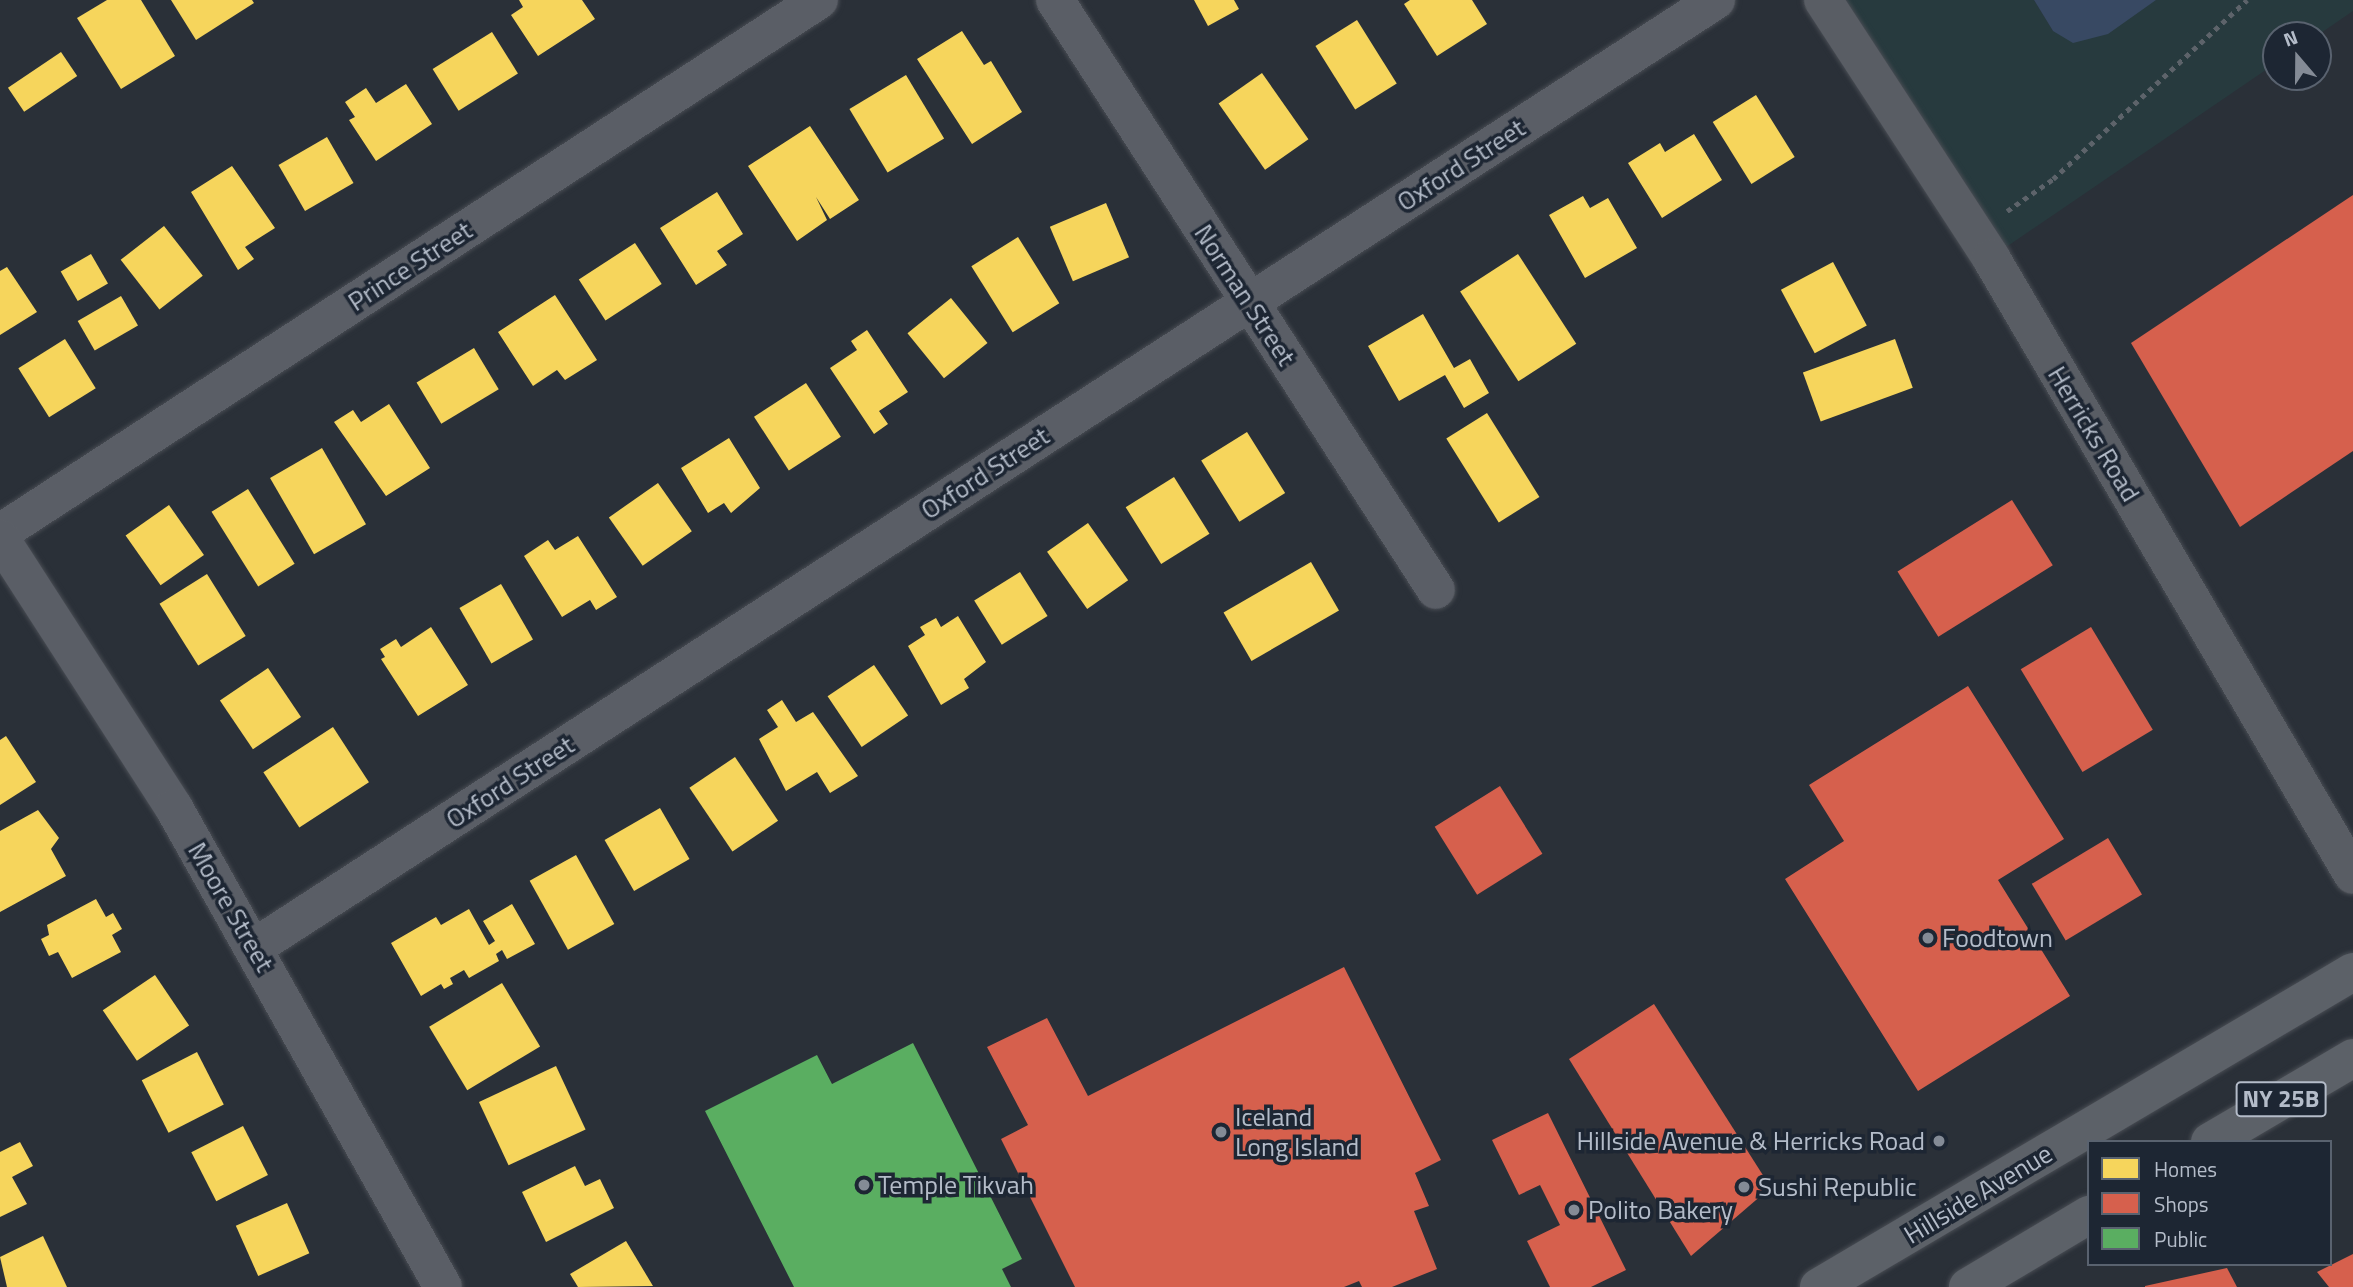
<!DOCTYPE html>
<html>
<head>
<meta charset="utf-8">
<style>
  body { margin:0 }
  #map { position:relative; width:2353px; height:1287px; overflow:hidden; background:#2a3038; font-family:"Titillium Web",sans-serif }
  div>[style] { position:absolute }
  .green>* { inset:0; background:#273a3e }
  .water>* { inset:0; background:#384963 }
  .homes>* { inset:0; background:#f6d55c; transform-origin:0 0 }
  .shops>* { inset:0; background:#d6604d; transform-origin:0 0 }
  .public>* { inset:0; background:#5aae61 }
  .path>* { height:4.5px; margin-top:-2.25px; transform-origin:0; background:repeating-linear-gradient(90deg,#5d636a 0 5px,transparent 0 10px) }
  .roads { filter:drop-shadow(0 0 2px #484c53) drop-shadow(0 0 2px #484c53) }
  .street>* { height:38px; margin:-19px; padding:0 19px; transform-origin:19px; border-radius:19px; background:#5a5e66 }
  .secondary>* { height:38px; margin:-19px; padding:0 19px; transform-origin:19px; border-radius:19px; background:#595d64 }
  .primary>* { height:38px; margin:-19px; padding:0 19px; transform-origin:19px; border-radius:19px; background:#5c6168 }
  .dots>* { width:19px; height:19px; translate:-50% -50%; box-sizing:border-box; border:4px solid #1d2633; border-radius:50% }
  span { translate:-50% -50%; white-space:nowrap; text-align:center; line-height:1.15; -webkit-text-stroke:7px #1d2633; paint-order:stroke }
  .shield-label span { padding:2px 5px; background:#1d2633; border:2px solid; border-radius:5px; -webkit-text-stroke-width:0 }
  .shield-label { font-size:24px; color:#b4bcc9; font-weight:700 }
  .street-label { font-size:26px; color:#b4bcc9 }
  .poi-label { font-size:26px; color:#b4bcc9 }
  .left { translate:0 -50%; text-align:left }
  .right { translate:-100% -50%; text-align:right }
  .legend { position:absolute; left:2087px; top:1140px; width:245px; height:126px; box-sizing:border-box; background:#1d2633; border:2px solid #59626f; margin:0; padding:9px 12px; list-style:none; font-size:21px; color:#b4bcc9 }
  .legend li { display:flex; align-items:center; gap:14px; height:35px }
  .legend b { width:35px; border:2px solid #59626f }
  .north { position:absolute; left:2262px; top:21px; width:70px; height:70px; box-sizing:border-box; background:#1d2633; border:2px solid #59626f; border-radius:50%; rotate:340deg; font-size:19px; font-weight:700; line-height:28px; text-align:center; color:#b4bcc9 }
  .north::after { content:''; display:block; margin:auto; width:24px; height:32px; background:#848b96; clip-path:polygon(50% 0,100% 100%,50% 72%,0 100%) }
</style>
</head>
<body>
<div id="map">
  <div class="green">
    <div style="clip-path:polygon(1830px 0,2034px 0,2053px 31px,2156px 0,2353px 0,2353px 11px,2318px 35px,2276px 35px,2276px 63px,1993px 256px)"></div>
  </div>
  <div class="water">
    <div style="clip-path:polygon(2034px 0,2156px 0,2108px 34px,2073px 43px,2053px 31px)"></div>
  </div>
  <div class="homes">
    <div style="clip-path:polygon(107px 0,141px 0,175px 56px,121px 89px,77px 18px)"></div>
    <div style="clip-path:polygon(171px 0,252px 0,254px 3px,196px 40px)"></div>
    <div style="clip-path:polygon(519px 0,582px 0,595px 19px,538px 56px,511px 15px,523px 7px)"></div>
    <div style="clip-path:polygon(1194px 0,1234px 0,1239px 9px,1208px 26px)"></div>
    <div style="clip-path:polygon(1410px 0,1472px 0,1487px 24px,1437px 56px,1404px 4px)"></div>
    <div style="left:1357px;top:20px;width:75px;height:49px;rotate:58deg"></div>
    <div style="clip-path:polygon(962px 31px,984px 65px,991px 61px,1022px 112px,972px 144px,917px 59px)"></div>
    <div style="left:492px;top:32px;width:49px;height:70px;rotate:58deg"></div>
    <div style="left:61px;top:52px;width:29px;height:64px;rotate:56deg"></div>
    <div style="left:1262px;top:73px;width:81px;height:53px;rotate:55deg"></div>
    <div style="left:906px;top:75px;width:74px;height:66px;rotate:59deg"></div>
    <div style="clip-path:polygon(406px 84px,432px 124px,376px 161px,349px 120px,355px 117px,345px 102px,366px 88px,376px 103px)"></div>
    <div style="left:1756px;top:95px;width:73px;height:51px;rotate:58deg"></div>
    <div style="clip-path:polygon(810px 126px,859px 200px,830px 219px,816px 197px,827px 220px,797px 241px,748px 166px)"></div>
    <div style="clip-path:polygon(1694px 134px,1722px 180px,1662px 218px,1628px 163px,1660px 143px,1665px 152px)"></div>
    <div style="left:327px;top:137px;width:53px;height:56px;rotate:60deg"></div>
    <div style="clip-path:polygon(232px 166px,275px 228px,245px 247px,254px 259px,238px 270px,191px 192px)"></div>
    <div style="clip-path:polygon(717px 192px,743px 234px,717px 251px,727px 265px,696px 285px,660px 228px)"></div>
    <div style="clip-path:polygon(1583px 196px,1590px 208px,1608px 198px,1637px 248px,1585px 278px,1549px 215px)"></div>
    <div style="left:1106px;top:203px;width:59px;height:61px;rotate:67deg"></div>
    <div style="left:164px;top:226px;width:63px;height:55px;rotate:52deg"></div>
    <div style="left:1018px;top:237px;width:78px;height:55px;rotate:58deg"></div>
    <div style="left:635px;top:243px;width:49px;height:67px;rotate:57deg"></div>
    <div style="left:91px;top:254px;width:34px;height:35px;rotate:60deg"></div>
    <div style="left:1518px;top:254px;width:107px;height:69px;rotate:57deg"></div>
    <div style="left:1833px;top:262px;width:72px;height:59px;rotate:62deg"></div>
    <div style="clip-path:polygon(7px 267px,37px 312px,0 335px,0 271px)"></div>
    <div style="clip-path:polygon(555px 295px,597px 360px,565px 380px,557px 370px,533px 386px,498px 332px)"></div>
    <div style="left:121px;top:296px;width:34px;height:50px;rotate:60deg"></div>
    <div style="left:951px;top:298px;width:58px;height:56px;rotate:51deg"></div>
    <div style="clip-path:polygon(1423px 314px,1454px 368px,1470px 359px,1489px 393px,1464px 408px,1445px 375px,1399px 401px,1368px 346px)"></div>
    <div style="clip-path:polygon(867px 330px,908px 392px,879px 411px,888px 424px,874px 434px,830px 368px,857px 350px,851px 341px)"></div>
    <div style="left:65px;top:339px;width:58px;height:55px;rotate:58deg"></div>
    <div style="left:1895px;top:339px;width:52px;height:98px;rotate:70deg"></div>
    <div style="left:474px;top:348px;width:48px;height:67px;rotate:59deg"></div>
    <div style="left:806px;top:383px;width:64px;height:62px;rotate:57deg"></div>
    <div style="clip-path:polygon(389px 404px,430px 468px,386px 496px,334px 422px,353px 410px,361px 422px)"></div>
    <div style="left:1487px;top:413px;width:99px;height:48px;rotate:58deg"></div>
    <div style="left:1247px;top:432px;width:72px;height:54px;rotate:58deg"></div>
    <div style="clip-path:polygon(729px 438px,760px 488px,731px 513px,724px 503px,708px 513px,681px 468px)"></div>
    <div style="left:322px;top:448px;width:88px;height:60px;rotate:60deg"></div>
    <div style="left:1174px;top:477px;width:67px;height:57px;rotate:58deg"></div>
    <div style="left:658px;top:483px;width:59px;height:60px;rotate:55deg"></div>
    <div style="left:248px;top:489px;width:88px;height:43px;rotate:58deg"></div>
    <div style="left:169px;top:505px;width:61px;height:53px;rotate:55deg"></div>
    <div style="left:1088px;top:523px;width:70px;height:50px;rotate:55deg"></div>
    <div style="clip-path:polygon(578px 536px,617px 597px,596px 610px,590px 600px,562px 617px,524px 556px,548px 540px,555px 550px)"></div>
    <div style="left:1311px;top:562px;width:56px;height:101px;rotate:60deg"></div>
    <div style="left:1020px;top:572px;width:52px;height:54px;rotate:58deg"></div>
    <div style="left:207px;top:574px;width:73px;height:56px;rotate:58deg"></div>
    <div style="left:501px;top:584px;width:64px;height:48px;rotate:60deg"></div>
    <div style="clip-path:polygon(958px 616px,986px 662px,964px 679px,969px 688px,941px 705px,908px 646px,925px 635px,920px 627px,936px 618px,941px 627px)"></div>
    <div style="clip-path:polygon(431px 627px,468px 685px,418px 716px,381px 659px,385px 657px,380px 649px,396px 639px,401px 647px)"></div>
    <div style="left:874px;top:665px;width:61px;height:56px;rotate:56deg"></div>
    <div style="left:268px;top:668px;width:59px;height:58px;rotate:56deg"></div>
    <div style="clip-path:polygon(782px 700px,796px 722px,813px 712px,858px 776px,830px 793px,817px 772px,786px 791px,759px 739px,778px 727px,767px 710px)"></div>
    <div style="left:333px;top:727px;width:66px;height:83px;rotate:57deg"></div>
    <div style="clip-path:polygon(6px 736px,36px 782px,0 805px,0 740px)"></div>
    <div style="left:735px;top:757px;width:77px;height:55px;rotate:56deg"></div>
    <div style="left:660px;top:808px;width:59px;height:64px;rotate:60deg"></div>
    <div style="clip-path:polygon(38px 810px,59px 838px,51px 849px,66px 876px,0 912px,0 831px)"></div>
    <div style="left:576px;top:855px;width:79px;height:53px;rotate:61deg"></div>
    <div style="clip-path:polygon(96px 899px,106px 917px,113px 913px,122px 929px,112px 935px,121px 952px,72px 978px,58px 952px,49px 956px,41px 939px,49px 935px,47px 925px)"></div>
    <div style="clip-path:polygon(512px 904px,535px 944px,507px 959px,502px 950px,496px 954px,499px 961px,469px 978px,464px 970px,450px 978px,453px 984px,444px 989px,441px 984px,421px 996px,391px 943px,436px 917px,441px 925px,469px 909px,489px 945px,495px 941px,483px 921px)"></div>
    <div style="left:155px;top:975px;width:61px;height:63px;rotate:56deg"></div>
    <div style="left:502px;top:983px;width:74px;height:85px;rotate:59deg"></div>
    <div style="left:197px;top:1052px;width:59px;height:62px;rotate:63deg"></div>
    <div style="left:556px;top:1066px;width:70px;height:85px;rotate:65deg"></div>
    <div style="left:243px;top:1126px;width:55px;height:58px;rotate:63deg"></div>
    <div style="clip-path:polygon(20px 1142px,33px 1166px,12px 1177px,27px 1204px,0 1217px,0 1152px)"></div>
    <div style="clip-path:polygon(575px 1166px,585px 1186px,600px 1179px,614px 1208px,546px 1242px,522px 1192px)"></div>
    <div style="left:287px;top:1203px;width:55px;height:56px;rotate:66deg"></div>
    <div style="clip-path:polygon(43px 1236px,67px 1287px,7px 1287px,0 1257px)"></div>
    <div style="clip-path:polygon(626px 1241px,653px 1286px,578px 1287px,570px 1274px)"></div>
  </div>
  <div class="shops">
    <div style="clip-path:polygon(2353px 195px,2353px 451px,2240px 527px,2131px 343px)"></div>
    <div style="left:2012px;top:500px;width:77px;height:135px;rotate:58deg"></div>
    <div style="left:2091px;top:627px;width:120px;height:82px;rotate:59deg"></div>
    <div style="clip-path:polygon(1968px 686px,2064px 839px,1998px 880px,2070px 996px,1918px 1091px,1785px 879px,1844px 841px,1809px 785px)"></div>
    <div style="left:1500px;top:786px;width:80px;height:77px;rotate:58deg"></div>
    <div style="left:2108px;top:838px;width:66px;height:89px;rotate:59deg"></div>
    <div style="clip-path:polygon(1344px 967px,1441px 1160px,1415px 1173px,1429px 1206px,1414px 1211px,1437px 1269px,1392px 1287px,1362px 1287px,1359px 1281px,1344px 1287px,1075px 1287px,1001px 1139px,1028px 1125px,987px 1047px,1047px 1018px,1088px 1096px)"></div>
    <div style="clip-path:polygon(1654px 1004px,1766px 1180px,1763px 1194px,1691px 1256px,1569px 1059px)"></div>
    <div style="clip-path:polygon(1548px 1113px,1626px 1270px,1591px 1287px,1550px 1287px,1527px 1241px,1560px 1225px,1540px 1185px,1519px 1195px,1492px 1140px)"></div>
    <div style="clip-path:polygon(2353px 1254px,2353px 1287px,2329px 1287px,2317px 1272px)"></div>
    <div style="clip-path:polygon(2227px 1268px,2237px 1287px,2145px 1287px,2145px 1286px)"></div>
  </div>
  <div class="public">
    <div style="clip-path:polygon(913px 1043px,1022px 1259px,1002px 1269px,1011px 1287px,794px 1287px,705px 1111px,817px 1055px,832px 1084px)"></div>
  </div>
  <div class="path">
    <div style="left:2007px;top:211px;width:56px;rotate:-34.8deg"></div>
    <div style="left:2053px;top:179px;width:264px;rotate:-42.7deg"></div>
  </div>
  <div class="roads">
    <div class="street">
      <div style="left:1055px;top:0;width:702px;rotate:57.15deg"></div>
      <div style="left:0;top:533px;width:977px;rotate:-33.06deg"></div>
      <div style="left:0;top:538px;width:321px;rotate:57.2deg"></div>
      <div style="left:174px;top:808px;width:549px;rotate:60.68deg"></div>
      <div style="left:255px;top:947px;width:1741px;rotate:-32.95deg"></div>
    </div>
    <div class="secondary">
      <div style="left:1823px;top:0;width:308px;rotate:56.9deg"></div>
      <div style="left:1991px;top:258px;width:715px;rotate:59.6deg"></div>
    </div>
    <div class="primary">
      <div style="left:2210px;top:1142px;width:166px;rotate:-30.4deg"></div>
      <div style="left:1819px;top:1287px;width:620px;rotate:-30.54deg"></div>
      <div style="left:1968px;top:1287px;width:141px;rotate:-30.8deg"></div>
    </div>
  </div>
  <div class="dots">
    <div style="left:1928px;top:938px;background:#848b96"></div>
    <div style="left:1221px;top:1132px;background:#848b96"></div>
    <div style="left:1939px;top:1141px;background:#848b96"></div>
    <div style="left:864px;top:1185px;background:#848b96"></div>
    <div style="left:1744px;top:1187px;background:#848b96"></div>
    <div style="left:1574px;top:1210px;background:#848b96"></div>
  </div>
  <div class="shield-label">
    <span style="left:2281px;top:1099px">NY 25B</span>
  </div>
  <div class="street-label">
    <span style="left:1461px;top:165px;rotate:-33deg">Oxford Street</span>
    <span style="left:410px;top:266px;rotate:-33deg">Prince Street</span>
    <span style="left:1245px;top:295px;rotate:57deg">Norman Street</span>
    <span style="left:2094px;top:434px;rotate:59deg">Herricks Road</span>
    <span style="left:985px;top:473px;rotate:-33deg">Oxford Street</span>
    <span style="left:510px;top:782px;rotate:-33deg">Oxford Street</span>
    <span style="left:231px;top:907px;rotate:60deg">Moore Street</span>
    <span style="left:1978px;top:1194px;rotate:-31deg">Hillside Avenue</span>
  </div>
  <div class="poi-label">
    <span class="left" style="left:1942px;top:938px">Foodtown</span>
    <span class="left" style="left:1235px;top:1132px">Iceland<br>Long Island</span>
    <span class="right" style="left:1925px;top:1141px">Hillside Avenue &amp; Herricks Road</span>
    <span class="left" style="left:878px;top:1185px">Temple Tikvah</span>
    <span class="left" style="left:1758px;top:1187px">Sushi Republic</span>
    <span class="left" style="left:1588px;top:1210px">Polito Bakery</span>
  </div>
  <ul class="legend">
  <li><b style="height:19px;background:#f6d55c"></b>Homes</li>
  <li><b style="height:19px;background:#d6604d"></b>Shops</li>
  <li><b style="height:19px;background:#5aae61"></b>Public</li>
  </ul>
  <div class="north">N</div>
</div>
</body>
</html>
